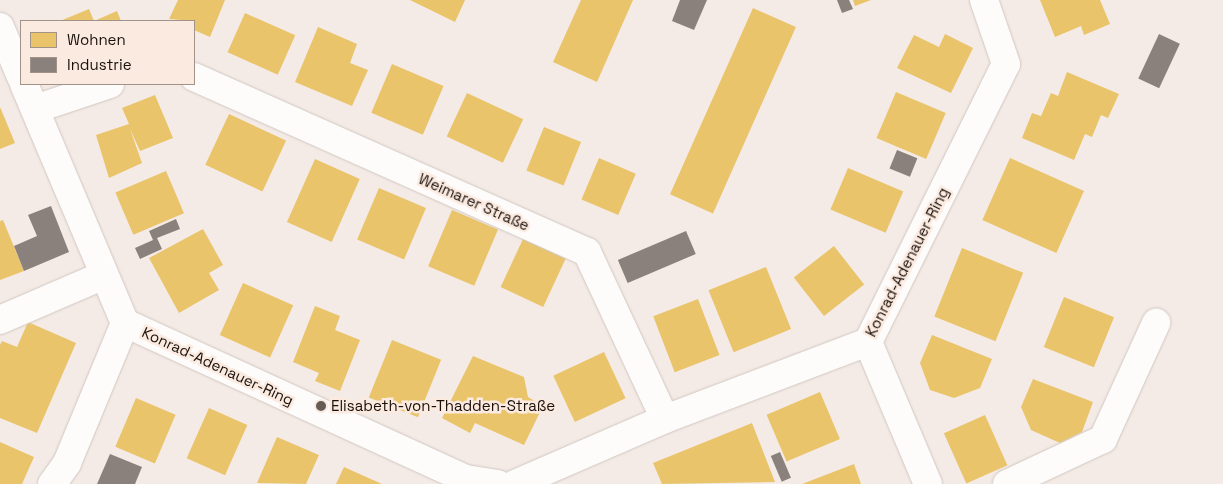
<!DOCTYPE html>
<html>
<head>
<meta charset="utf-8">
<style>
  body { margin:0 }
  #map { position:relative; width:1223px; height:484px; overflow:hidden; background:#f5ebe6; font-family:"Space Grotesk",sans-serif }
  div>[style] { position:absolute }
  .homes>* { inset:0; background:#e9c46a; transform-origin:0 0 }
  .industry>* { inset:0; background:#8a817c; transform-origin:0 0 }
  .roads { filter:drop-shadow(0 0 1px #d0c7c1) drop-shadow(0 0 1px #d0c7c1) }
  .minor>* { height:28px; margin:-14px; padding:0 14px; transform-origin:14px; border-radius:14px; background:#fefcfb }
  .dots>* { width:14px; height:14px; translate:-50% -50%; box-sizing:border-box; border:2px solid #fbeae0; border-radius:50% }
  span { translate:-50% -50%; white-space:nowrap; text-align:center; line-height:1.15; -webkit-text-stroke:5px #fbeae0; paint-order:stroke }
  .street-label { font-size:15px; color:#19100a }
  .poi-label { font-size:15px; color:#19100a }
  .left { translate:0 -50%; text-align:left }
  .legend { position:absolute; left:20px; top:20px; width:175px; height:65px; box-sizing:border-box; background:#fbeae0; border:1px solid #a1938a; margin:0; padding:6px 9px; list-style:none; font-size:15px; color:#19100a }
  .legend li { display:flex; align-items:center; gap:10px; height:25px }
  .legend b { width:25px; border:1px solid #a1938a }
</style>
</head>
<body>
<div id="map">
  <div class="homes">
    <div style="clip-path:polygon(178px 0,225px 0,210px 37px,194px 30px,194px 21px,169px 19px)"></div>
    <div style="clip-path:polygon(410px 0,465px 0,455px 22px)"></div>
    <div style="clip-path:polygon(581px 0,633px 0,597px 82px,553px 62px)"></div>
    <div style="clip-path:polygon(853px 0,871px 0,855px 6px)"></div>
    <div style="clip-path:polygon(1040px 0,1100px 0,1110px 24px,1084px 35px,1081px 26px,1055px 37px)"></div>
    <div style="left:753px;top:8px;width:47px;height:204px;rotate:24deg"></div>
    <div style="clip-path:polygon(89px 9px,94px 21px,117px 11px,121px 21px,60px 21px)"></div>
    <div style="left:245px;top:13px;width:55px;height:43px;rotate:24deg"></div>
    <div style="clip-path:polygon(318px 27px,357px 44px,350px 63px,368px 70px,352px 106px,295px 82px)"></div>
    <div style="clip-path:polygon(945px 34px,973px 48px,951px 93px,897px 68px,914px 35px,939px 47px)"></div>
    <div style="left:392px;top:64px;width:56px;height:53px;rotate:23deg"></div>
    <div style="clip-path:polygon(1067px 72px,1119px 94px,1108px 118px,1101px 115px,1092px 137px,1085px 134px,1074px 160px,1022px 138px,1032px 113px,1041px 116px,1051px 93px,1058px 96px)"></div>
    <div style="left:896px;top:92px;width:54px;height:50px;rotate:23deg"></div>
    <div style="left:467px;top:93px;width:62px;height:48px;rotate:25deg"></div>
    <div style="clip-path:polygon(155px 95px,173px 138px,140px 151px,130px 129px,142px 163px,109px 178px,96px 135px,129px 124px,122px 108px)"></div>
    <div style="clip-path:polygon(0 107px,15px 143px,0 149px)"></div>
    <div style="left:229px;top:114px;width:63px;height:56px;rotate:25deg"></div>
    <div style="left:544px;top:127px;width:40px;height:47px;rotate:22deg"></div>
    <div style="left:599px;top:158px;width:40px;height:45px;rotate:23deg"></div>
    <div style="left:1010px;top:158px;width:81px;height:68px;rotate:24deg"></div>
    <div style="left:315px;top:159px;width:49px;height:69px;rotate:24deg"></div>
    <div style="left:848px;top:168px;width:60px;height:45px;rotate:23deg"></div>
    <div style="left:166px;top:171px;width:46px;height:55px;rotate:67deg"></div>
    <div style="left:379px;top:188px;width:51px;height:56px;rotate:23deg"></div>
    <div style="left:452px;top:210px;width:50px;height:61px;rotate:23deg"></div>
    <div style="clip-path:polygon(3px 220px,24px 271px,0 280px,0 221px)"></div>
    <div style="clip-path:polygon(203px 229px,223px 265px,209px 273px,219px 290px,179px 313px,149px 258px)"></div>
    <div style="left:523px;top:239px;width:47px;height:53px;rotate:25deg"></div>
    <div style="left:834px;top:246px;width:49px;height:51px;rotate:52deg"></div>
    <div style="left:962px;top:248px;width:66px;height:74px;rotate:22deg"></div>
    <div style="left:766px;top:267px;width:67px;height:62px;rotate:68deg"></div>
    <div style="left:243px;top:283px;width:55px;height:57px;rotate:24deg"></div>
    <div style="left:1064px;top:297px;width:54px;height:54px;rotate:22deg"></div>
    <div style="left:698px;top:299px;width:60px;height:48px;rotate:69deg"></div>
    <div style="clip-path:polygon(315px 306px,340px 316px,335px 330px,360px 340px,340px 391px,315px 381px,319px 373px,293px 362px)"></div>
    <div style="clip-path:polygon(28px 322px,76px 343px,37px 433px,0 418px,0 345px,2px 341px,17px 347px)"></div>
    <div style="clip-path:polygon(932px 335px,992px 359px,980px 388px,954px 398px,930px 390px,920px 363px)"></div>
    <div style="left:392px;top:340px;width:53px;height:62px;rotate:22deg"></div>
    <div style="left:604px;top:352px;width:51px;height:56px;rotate:65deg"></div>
    <div style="clip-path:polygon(473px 356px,524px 377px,528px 397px,543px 406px,524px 445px,475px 423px,470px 433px,442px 418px)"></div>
    <div style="clip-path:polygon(1033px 379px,1093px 402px,1082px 432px,1060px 443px,1031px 430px,1021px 407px)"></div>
    <div style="left:820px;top:392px;width:51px;height:58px;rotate:67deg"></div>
    <div style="left:136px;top:398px;width:43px;height:53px;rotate:23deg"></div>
    <div style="left:209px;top:408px;width:42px;height:55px;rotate:24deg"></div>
    <div style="left:985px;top:415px;width:55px;height:45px;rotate:66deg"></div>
    <div style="clip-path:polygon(752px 423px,775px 482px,662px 484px,653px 463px)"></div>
    <div style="clip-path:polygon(277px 437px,319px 455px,306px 484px,257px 483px)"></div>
    <div style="clip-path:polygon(0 442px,34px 457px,22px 484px,0 484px)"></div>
    <div style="clip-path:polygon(854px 464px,861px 484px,802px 484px)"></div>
    <div style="clip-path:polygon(344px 467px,382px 484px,336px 484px)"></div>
  </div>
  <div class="industry">
    <div style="clip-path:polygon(680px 0,707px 0,694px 30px,672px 21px)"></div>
    <div style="clip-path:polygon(837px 0,849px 0,853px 9px,842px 13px)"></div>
    <div style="left:1159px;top:34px;width:23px;height:49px;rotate:25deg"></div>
    <div style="left:897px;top:150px;width:22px;height:20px;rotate:22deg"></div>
    <div style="clip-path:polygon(51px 206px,69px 252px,24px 271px,14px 246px,37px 236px,28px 215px)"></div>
    <div style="clip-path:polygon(176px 219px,180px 229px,157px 238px,162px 249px,140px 259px,135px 248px,153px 240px,149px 231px)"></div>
    <div style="left:686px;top:231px;width:25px;height:74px;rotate:67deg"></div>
    <div style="left:780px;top:452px;width:28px;height:10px;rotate:67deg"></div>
    <div style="clip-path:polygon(110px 454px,142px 467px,135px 484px,97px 484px)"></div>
  </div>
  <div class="roads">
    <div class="minor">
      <div style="left:0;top:27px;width:54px;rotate:67.2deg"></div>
      <div style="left:194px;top:77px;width:430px;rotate:24deg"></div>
      <div style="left:587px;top:252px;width:184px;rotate:65deg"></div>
      <div style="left:24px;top:84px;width:259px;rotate:67.1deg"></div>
      <div style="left:125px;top:323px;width:375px;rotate:24.6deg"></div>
      <div style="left:466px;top:479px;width:32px;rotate:9deg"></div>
      <div style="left:35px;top:109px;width:79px;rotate:-18.4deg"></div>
      <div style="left:0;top:320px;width:113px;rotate:-23.4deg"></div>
      <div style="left:868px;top:342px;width:154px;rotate:67.1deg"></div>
      <div style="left:52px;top:484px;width:26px;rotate:-54deg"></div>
      <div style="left:67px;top:463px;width:152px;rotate:-67.5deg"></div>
      <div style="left:515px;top:484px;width:163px;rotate:-23.4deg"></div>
      <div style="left:665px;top:419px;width:217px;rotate:-20.8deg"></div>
      <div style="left:868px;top:342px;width:310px;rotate:-63.6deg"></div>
      <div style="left:1006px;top:64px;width:68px;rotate:-109deg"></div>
      <div style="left:1007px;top:484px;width:106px;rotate:-25.1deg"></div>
      <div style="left:1103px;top:439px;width:128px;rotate:-65.4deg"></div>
    </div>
  </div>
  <div class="dots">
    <div style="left:321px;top:406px;background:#665d57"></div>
  </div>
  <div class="street-label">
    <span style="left:474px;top:202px;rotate:24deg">Weimarer Straße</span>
    <span style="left:907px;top:262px;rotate:-63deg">Konrad-Adenauer-Ring</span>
    <span style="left:218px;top:366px;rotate:25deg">Konrad-Adenauer-Ring</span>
  </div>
  <div class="poi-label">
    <span class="left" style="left:331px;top:406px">Elisabeth-von-Thadden-Straße</span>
  </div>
  <ul class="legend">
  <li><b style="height:14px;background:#e9c46a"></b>Wohnen</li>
  <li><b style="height:14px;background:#8a817c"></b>Industrie</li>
  </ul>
</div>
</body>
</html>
